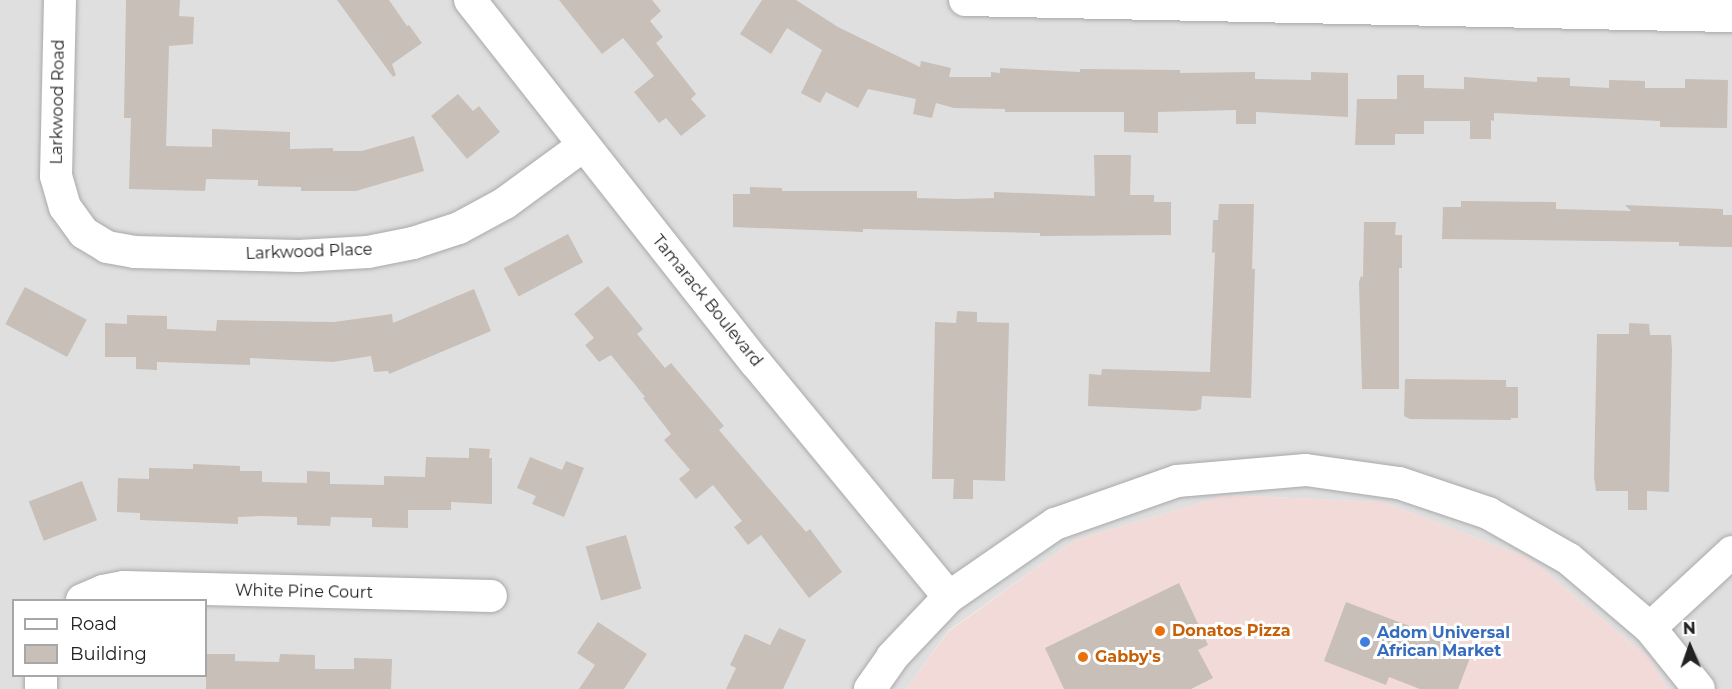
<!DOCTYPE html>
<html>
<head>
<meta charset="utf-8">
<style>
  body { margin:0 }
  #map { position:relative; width:1732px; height:689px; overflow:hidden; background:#f2efe9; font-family:Montserrat,sans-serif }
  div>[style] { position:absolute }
  .residential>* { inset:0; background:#e0dfdf }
  .commercial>* { inset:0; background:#f2dad9 }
  .building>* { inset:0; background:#c7bfb8; transform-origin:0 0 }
  .roads { filter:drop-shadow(0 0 2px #a9a9a9) drop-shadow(0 0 2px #a9a9a9) }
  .minor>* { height:32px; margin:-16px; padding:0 16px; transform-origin:16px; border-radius:16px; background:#fff }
  .dots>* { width:16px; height:16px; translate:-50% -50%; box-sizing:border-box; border:3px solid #fff; border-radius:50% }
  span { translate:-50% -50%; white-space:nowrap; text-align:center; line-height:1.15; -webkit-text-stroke:6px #fff; paint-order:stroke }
  .street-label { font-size:16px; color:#222 }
  .food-label { font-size:16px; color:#c56008; font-weight:700 }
  .left { translate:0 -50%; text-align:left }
  .shop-label { font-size:16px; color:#366cbe; font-weight:700 }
  .legend { position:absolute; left:12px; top:599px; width:195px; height:78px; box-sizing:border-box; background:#fff; border:2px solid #a7a7a7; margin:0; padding:8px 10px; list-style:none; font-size:18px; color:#222 }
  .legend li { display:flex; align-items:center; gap:12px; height:30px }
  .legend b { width:30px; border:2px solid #a7a7a7 }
  .north { position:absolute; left:1660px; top:617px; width:60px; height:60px; -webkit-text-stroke:4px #fff; paint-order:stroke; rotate:358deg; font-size:16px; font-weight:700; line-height:24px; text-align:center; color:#222 }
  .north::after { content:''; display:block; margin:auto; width:21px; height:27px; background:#222; clip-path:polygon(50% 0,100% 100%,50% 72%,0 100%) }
</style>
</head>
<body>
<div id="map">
  <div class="residential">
    <div style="clip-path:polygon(evenodd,0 0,1732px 0,1732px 689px,1668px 689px,1650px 659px,1529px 558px,1383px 502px,1226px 495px,1075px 540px,948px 631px,906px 689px,0 689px,0 0,14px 600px,206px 600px,206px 676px,14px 676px,14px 600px)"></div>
  </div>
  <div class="commercial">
    <div style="clip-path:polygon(1226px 495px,1383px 502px,1529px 558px,1650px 659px,1668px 689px,906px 689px,948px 632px,1075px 540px)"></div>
  </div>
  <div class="building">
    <div style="clip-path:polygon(126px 0,180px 0,179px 16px,194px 17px,193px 44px,169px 46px,166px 146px,212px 147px,212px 129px,290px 132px,290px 149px,333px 148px,333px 151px,362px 151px,414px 136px,424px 171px,356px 191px,301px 191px,301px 187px,258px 186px,258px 180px,206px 179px,205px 191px,129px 189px,131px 118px,124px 118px)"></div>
    <div style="clip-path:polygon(337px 0,389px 0,407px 26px,409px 25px,422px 43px,392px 64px,396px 75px,393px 77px)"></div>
    <div style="clip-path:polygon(559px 0,652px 0,661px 11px,650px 21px,663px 37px,656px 43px,696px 94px,691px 99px,706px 116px,681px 136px,666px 118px,659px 123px,634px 92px,654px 76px,623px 38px,602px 54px)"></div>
    <div style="clip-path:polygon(762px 0,796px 0,838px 27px,920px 67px,921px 61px,951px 68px,949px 77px,991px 77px,991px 72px,1000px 73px,1000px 68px,1080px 72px,1080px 69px,1180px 70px,1180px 73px,1255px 72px,1255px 79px,1311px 80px,1311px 72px,1348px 73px,1348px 117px,1256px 112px,1256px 124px,1236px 124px,1236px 110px,1158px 112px,1158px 133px,1124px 132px,1124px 112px,1005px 112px,1005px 109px,954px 108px,936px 103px,932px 118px,913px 114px,916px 99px,868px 89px,858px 108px,826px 92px,820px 103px,801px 93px,822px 50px,787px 28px,771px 54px,740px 34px)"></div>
    <div style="clip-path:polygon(1397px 75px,1424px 75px,1424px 88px,1464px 89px,1464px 77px,1537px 82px,1537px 77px,1570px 78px,1570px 86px,1609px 88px,1609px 80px,1645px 81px,1645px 88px,1685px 88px,1685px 79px,1728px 80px,1727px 128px,1660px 127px,1660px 121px,1494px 113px,1494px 121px,1491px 120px,1491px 139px,1470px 139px,1470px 121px,1424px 121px,1424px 134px,1395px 134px,1395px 145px,1355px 145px,1357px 99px,1397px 99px)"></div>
    <div style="clip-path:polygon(458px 94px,473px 111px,479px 106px,500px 132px,467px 159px,431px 116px)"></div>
    <div style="clip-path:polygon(1094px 155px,1131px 155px,1130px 195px,1154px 195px,1154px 202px,1171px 202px,1171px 235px,1040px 236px,1040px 233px,863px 229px,863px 232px,733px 227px,733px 194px,750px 194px,750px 187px,782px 188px,782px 191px,917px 191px,917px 198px,958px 199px,994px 198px,994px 192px,1095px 196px)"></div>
    <div style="clip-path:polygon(1461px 201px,1556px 202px,1556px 209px,1631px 211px,1625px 205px,1723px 209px,1723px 215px,1732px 215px,1732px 247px,1679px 246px,1679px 242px,1442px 239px,1443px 207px,1461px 207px)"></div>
    <div style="clip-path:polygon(1219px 204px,1254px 204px,1252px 269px,1255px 269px,1251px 398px,1202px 396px,1201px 409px,1195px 411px,1088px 406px,1089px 374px,1101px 375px,1102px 369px,1210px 372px,1215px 252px,1212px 253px,1213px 220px,1218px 220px)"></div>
    <div style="clip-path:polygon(1364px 222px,1396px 222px,1395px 235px,1402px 235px,1402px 268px,1399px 268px,1399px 389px,1362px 389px,1359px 282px,1361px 276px,1363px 277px)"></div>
    <div style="left:568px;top:234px;width:32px;height:73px;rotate:62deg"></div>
    <div style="clip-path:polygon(608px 286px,643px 329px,637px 334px,665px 368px,671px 363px,724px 426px,719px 430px,806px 532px,810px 529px,842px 572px,809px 598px,761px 535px,748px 545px,734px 527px,742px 521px,713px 485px,696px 499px,679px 479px,690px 470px,664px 440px,671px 434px,643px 398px,645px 397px,611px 355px,599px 362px,585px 345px,594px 338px,574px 314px)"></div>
    <div style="left:25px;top:287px;width:70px;height:42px;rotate:28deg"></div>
    <div style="clip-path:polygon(474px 289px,491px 331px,389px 374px,388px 371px,374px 372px,371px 356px,333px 362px,250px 358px,250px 365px,157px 362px,157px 370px,136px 369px,136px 357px,105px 357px,105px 323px,127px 324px,127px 315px,167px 316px,167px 329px,216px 331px,217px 320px,334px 322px,392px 314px,393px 323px)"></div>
    <div style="clip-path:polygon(957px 311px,977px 312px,977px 322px,1009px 323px,1005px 481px,973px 480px,973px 499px,953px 499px,954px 479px,932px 479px,935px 322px,956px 323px)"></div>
    <div style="clip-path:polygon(1629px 323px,1649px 324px,1650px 335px,1671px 335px,1672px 350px,1669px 492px,1647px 491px,1647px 510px,1628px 510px,1628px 491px,1596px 491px,1594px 477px,1597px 334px,1629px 334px)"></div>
    <div style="clip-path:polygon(1405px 379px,1506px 380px,1506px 387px,1518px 387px,1518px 418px,1511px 418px,1511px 420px,1410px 419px,1404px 416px)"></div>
    <div style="clip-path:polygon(469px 448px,490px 449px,489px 458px,492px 458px,492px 504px,451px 502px,451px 510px,408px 510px,408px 528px,372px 527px,372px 518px,331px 517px,330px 526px,297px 525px,297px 517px,261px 516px,238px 517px,238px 524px,140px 520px,140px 513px,117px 512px,118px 478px,149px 479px,149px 468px,193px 469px,193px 464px,240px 466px,240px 471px,262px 471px,262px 482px,307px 483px,307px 471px,330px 472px,330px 484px,384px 485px,384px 476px,425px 477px,426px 457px,469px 458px)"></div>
    <div style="clip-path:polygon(530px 457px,562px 470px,566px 461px,584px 468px,564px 517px,532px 504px,536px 496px,517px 488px)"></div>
    <div style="left:82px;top:481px;width:42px;height:57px;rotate:69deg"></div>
    <div style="left:626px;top:535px;width:56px;height:42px;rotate:74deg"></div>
    <div style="clip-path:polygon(1179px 583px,1208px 645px,1198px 650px,1213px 678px,1191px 689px,1064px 689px,1045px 648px)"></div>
    <div style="clip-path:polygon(1346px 602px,1473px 650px,1458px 689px,1420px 689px,1389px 677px,1386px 685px,1324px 661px)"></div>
    <div style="clip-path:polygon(598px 622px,647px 654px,624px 689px,579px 689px,595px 665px,577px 653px)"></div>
    <div style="clip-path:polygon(779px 628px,806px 640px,783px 689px,726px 689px,736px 668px,730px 665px,745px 634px,770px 645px)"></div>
    <div style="clip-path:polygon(206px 654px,235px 654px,235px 661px,279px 662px,280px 654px,315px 655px,315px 669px,354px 669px,354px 658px,392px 659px,391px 689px,206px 689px)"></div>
  </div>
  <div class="roads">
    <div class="minor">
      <div style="left:60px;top:0;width:176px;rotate:91.3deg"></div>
      <div style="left:56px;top:176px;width:32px;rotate:74deg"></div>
      <div style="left:65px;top:207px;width:32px;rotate:54deg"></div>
      <div style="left:84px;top:233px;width:27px;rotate:31deg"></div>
      <div style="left:107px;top:247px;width:27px;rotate:10deg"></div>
      <div style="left:134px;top:252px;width:165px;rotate:1.4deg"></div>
      <div style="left:299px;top:256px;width:69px;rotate:-3.3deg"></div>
      <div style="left:368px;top:252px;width:46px;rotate:-11.3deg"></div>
      <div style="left:413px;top:243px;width:48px;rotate:-18.1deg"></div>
      <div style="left:459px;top:228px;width:52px;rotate:-28.5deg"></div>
      <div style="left:505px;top:203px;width:97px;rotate:-36.2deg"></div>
      <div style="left:470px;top:0;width:462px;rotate:51.8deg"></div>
      <div style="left:756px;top:363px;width:303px;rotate:50.5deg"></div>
      <div style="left:965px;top:0;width:767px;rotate:1.2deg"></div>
      <div style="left:82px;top:600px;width:23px;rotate:-23deg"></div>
      <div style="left:103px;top:591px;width:21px;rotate:-11deg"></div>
      <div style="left:124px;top:587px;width:367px;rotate:1.4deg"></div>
      <div style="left:1650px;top:628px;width:112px;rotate:-42.8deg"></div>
      <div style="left:41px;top:689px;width:13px;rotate:-90deg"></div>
      <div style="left:870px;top:689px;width:39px;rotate:-55deg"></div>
      <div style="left:892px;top:657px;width:83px;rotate:-46.5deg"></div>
      <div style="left:949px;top:597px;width:129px;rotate:-34.6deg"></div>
      <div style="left:1055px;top:524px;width:129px;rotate:-19.4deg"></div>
      <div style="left:1177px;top:481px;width:129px;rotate:-4.9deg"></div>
      <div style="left:1306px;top:470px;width:94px;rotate:8deg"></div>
      <div style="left:1399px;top:483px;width:94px;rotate:18.6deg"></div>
      <div style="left:1488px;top:513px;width:93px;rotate:29.6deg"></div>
      <div style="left:1569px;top:559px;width:106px;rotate:40.4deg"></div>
      <div style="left:1650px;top:628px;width:78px;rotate:51.2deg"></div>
    </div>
  </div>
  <div class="dots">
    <div style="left:1160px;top:631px;background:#e8710a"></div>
    <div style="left:1365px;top:642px;background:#3f7fe0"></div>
    <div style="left:1083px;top:657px;background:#e8710a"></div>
  </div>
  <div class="street-label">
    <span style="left:58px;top:102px;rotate:-89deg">Larkwood Road</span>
    <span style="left:309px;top:252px;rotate:-2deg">Larkwood Place</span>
    <span style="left:707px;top:301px;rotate:51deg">Tamarack Boulevard</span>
    <span style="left:304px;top:592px;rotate:1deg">White Pine Court</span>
  </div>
  <div class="food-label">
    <span class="left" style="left:1172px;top:631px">Donatos Pizza</span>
    <span class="left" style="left:1095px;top:657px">Gabby's</span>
  </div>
  <div class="shop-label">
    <span class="left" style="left:1377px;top:642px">Adom Universal<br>African Market</span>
  </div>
  <ul class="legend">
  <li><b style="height:8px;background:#fff"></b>Road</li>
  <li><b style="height:16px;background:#c7bfb8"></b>Building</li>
  </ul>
  <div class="north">N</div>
</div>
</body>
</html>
